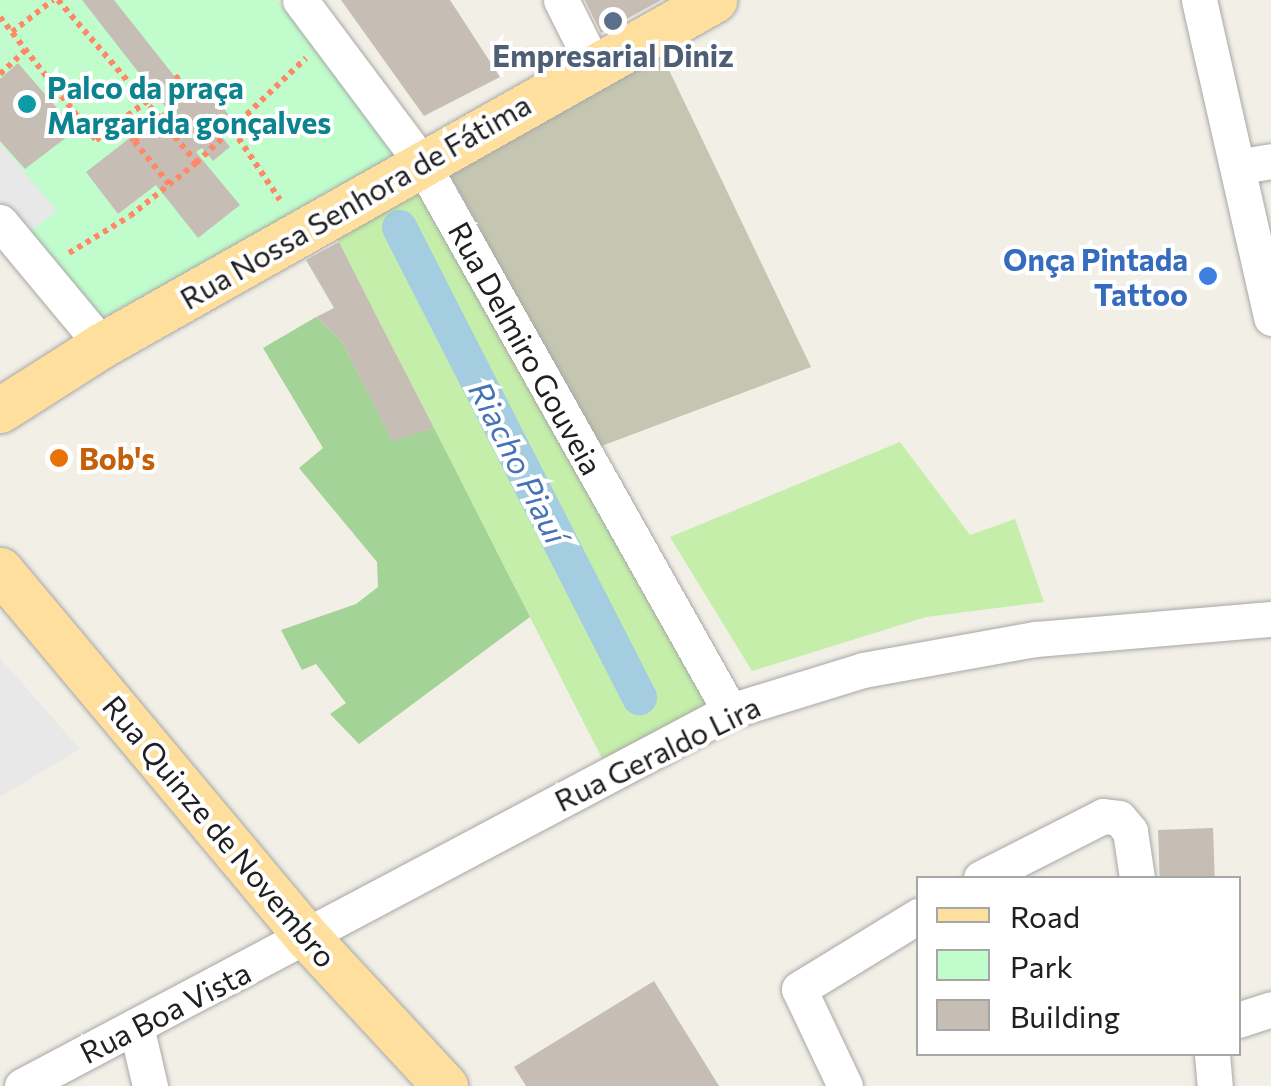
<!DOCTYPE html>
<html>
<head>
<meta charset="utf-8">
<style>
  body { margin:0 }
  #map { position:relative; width:1271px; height:1086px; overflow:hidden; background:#f1efe6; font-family:Commissioner,sans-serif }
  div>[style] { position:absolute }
  .construction>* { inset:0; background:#c4c6b1 }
  .grass>* { inset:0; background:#c4eea9 }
  .forest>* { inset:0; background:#a4d398 }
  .park>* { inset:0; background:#c1fdcc }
  .parking>* { inset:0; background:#e8e8e8 }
  .canal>* { height:35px; margin:-17.5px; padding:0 17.5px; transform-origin:17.5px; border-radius:17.5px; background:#a4cde1 }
  .building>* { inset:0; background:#c6beb5; transform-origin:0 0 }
  .path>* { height:6px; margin-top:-3px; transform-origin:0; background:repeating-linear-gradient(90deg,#ff8869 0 5px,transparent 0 10px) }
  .roads { filter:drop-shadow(0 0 2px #a7a7a7) drop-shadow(0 0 2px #a7a7a7) }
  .minor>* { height:35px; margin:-17.5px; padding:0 17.5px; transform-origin:17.5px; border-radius:17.5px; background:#fff }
  .major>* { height:45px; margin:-22.5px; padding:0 22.5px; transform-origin:22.5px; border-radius:22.5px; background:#ffdf9d }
  .dots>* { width:28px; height:28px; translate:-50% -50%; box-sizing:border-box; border:5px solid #fff; border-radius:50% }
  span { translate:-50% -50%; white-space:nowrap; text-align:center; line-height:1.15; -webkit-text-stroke:8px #fff; paint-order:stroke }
  .service-label { font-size:30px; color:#4e5e75; font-weight:700 }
  .culture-label { font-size:30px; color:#0d838f; font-weight:700 }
  .left { translate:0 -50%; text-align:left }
  .street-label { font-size:30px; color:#202020 }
  .shop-label { font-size:30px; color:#366cbe; font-weight:700 }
  .right { translate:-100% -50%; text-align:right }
  .food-label { font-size:30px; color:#c56008; font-weight:700 }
  .water-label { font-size:32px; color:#4673b6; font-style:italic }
  .legend { position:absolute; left:916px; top:876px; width:325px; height:180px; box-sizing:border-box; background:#fff; border:2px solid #a6a6a6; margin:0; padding:12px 18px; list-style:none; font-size:30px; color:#202020 }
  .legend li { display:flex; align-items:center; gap:20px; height:50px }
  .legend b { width:50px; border:2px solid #a6a6a6 }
</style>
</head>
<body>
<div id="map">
  <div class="construction">
    <div style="clip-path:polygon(659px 49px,811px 367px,599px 447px,445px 166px)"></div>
  </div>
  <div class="grass">
    <div style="clip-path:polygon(421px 162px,730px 711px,610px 774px,326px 217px)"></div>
    <div style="clip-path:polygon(900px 442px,970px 535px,1015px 519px,1044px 602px,926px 617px,752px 671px,670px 537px)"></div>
  </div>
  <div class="forest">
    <div style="clip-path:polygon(316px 317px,341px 340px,392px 440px,434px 428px,530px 617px,359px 744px,330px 714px,346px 703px,316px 664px,302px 670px,281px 630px,356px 604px,378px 587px,377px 562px,299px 468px,323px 448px,263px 348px)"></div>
  </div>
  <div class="park">
    <div style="clip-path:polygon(0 0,277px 0,402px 160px,78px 330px,0 230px)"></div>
  </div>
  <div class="parking">
    <div style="clip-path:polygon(0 143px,57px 211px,16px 242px,0 222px)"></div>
    <div style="clip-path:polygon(0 658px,80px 749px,0 797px)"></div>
  </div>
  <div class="canal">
    <div style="left:399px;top:227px;width:528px;rotate:62.95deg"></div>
  </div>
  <div class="building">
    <div style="clip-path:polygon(82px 0,114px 0,187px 92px,201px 81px,234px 121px,219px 133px,230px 147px,213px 161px,202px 148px,196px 152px,240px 205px,198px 238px,156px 185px,118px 214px,86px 172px,167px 109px)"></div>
    <div style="clip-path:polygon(341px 0,450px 0,500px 77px,424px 116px)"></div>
    <div style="clip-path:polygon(585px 0,661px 0,601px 33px)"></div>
    <div style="clip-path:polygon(18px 63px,76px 130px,25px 169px,0 141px,0 79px)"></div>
    <div style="clip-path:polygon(339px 242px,378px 319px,434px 428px,392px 441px,341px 340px,316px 317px,334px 308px,306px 260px)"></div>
    <div style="left:1213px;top:828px;width:50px;height:55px;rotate:88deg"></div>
    <div style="clip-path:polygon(654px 981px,719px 1086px,526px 1086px,514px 1067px)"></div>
  </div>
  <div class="path">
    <div style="left:58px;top:0;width:160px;rotate:49.3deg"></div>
    <div style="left:0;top:17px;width:156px;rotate:52deg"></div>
    <div style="left:96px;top:140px;width:108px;rotate:-37.5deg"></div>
    <div style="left:12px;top:32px;width:52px;rotate:-38deg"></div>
    <div style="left:0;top:74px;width:35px;rotate:-43deg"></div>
    <div style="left:119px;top:123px;width:23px;rotate:50deg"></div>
    <div style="left:233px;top:130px;width:84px;rotate:56.1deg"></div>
    <div style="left:169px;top:184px;width:55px;rotate:-129.1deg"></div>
    <div style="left:134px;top:141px;width:34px;rotate:-36deg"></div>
    <div style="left:162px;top:121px;width:53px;rotate:50.3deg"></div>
    <div style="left:69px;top:253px;width:71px;rotate:-31.2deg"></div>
    <div style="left:130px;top:216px;width:85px;rotate:-38.8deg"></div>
    <div style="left:196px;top:163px;width:152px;rotate:-43.7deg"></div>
  </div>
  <div class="roads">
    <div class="minor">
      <div style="left:300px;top:0;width:202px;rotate:53.2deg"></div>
      <div style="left:421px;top:162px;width:630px;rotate:60.63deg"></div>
      <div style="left:561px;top:0;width:74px;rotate:63.4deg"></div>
      <div style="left:1199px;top:0;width:326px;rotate:77.2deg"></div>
      <div style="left:1241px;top:166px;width:30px;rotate:-9deg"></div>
      <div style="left:0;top:222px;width:160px;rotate:50.3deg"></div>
      <div style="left:981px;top:878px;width:137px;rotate:-26.9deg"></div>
      <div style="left:1103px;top:816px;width:16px;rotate:7deg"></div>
      <div style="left:1119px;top:818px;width:17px;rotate:50deg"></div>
      <div style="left:1130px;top:831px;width:48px;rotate:81.5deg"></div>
      <div style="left:1238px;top:1020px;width:35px;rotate:-18deg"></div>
      <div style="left:136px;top:1026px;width:62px;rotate:76.9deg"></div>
      <div style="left:1212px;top:1054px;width:32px;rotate:85deg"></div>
      <div style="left:22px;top:1086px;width:801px;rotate:-27.91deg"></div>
      <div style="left:730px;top:711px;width:139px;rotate:-17.1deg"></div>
      <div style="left:863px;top:670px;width:176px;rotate:-10.2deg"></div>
      <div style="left:1036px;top:639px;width:236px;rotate:-4.9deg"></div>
      <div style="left:845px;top:1086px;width:107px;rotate:-115.4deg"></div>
      <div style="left:799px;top:989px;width:140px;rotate:-31.5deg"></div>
    </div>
    <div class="major">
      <div style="left:0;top:410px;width:121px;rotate:-32.5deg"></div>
      <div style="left:102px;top:345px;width:703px;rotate:-29.41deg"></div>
      <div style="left:0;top:570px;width:480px;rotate:50.1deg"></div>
      <div style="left:308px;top:938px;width:202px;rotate:47.2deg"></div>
    </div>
  </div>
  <div class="dots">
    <div style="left:613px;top:21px;background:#5c6f8a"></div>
    <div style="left:27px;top:104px;background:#0f9aa8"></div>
    <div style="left:1208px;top:276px;background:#3f7fe0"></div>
    <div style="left:59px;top:458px;background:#e8710a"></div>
  </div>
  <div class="service-label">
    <span style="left:613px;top:55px">Empresarial Diniz</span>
  </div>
  <div class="culture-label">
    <span class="left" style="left:47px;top:104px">Palco da praça<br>Margarida gonçalves</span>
  </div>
  <div class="street-label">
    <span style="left:355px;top:201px;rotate:-30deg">Rua Nossa Senhora de Fátima</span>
    <span style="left:526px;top:348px;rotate:61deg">Rua Delmiro Gouveia</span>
    <span style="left:657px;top:753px;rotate:-26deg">Rua Geraldo Lira</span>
    <span style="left:220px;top:831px;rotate:50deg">Rua Quinze de Novembro</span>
    <span style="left:165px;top:1012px;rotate:-27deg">Rua Boa Vista</span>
  </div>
  <div class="shop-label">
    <span class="right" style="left:1188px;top:276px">Onça Pintada<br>Tattoo</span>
  </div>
  <div class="food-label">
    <span class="left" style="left:79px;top:458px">Bob's</span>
  </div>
  <div class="water-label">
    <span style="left:519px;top:462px;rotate:63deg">Riacho Piauí</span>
  </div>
  <ul class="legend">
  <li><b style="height:12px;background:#ffdf9d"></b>Road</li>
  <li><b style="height:28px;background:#c1fdcc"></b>Park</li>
  <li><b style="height:28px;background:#c6beb5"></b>Building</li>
  </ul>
</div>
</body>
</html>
